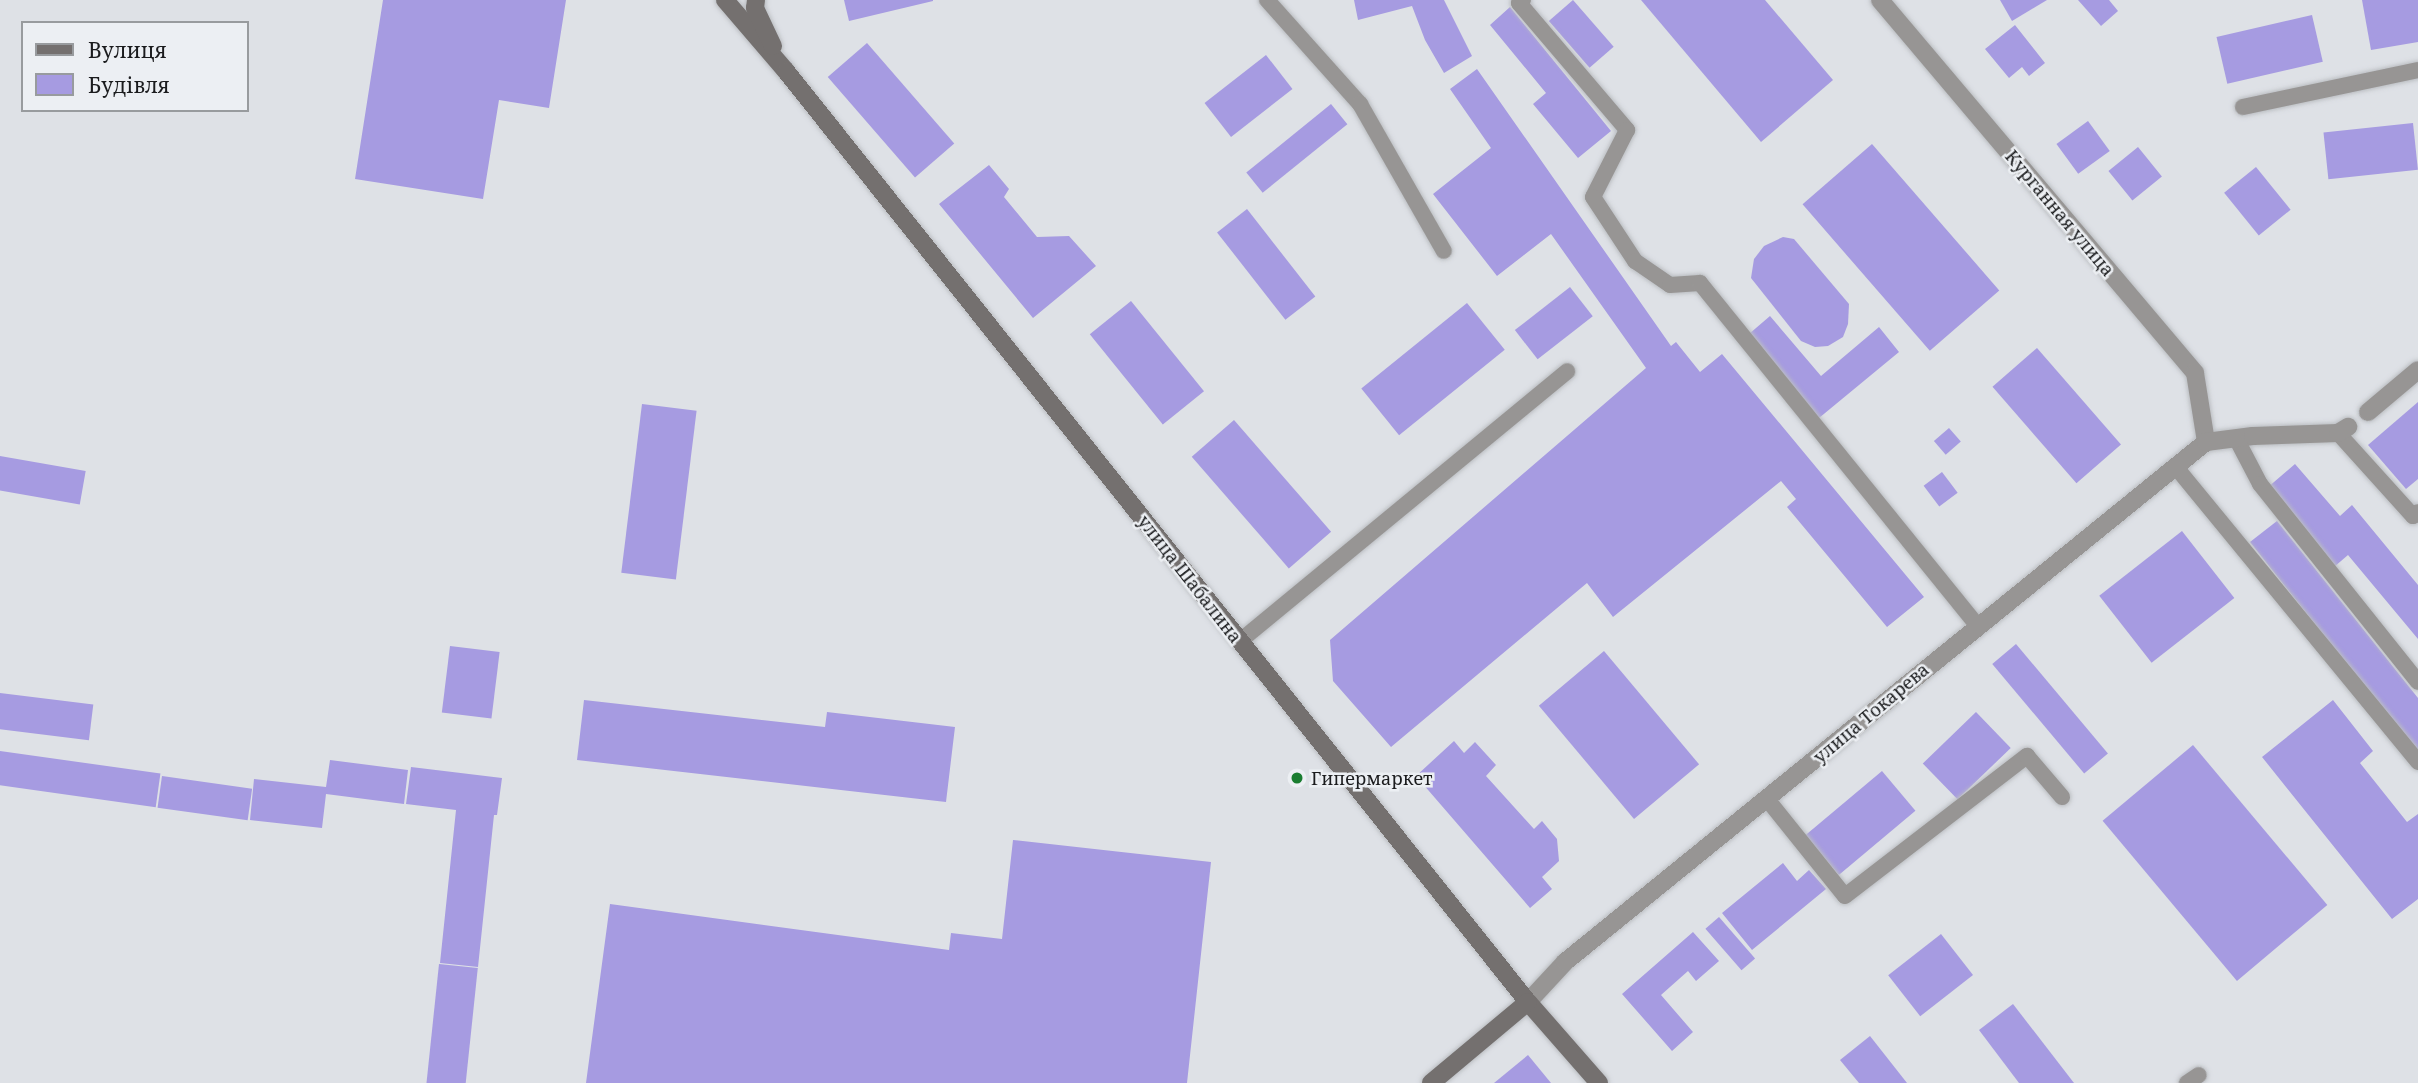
<!DOCTYPE html>
<html>
<head>
<meta charset="utf-8">
<style>
  body { margin:0 }
  #map { position:relative; width:2418px; height:1083px; overflow:hidden; background:#dee1e6; font-family:"Noto Serif",serif }
  div>[style] { position:absolute }
  .building>* { inset:0; background:#a69be1; transform-origin:0 0 }
  .roads { filter:drop-shadow(0 0 2px #bbbec2) drop-shadow(0 0 2px #bbbec2) }
  .lane>* { height:16px; margin:-8px; padding:0 8px; transform-origin:8px; border-radius:8px; background:#979594 }
  .street>* { height:18px; margin:-9px; padding:0 9px; transform-origin:9px; border-radius:9px; background:#979594 }
  .secondary>* { height:18px; margin:-9px; padding:0 9px; transform-origin:9px; border-radius:9px; background:#74706f }
  .dots>* { width:19px; height:19px; translate:-50% -50%; box-sizing:border-box; border:4px solid #eceff3; border-radius:50% }
  span { translate:-50% -50%; white-space:nowrap; text-align:center; line-height:1.15; -webkit-text-stroke:5px #eceff3; paint-order:stroke }
  .street-label { font-size:18px; color:#1b1c1e }
  .poi-label { font-size:18px; color:#1b1c1e }
  .left { translate:0 -50%; text-align:left }
  .legend { position:absolute; left:21px; top:21px; width:228px; height:91px; box-sizing:border-box; background:#eceff3; border:2px solid #989b9e; margin:0; padding:9px 12px; list-style:none; font-size:21px; color:#1b1c1e }
  .legend li { display:flex; align-items:center; gap:14px; height:35px }
  .legend b { width:35px; border:2px solid #989b9e }
</style>
</head>
<body>
<div id="map">
  <div class="building">
    <div style="clip-path:polygon(383px 0,566px 0,549px 108px,499px 100px,483px 199px,355px 179px)"></div>
    <div style="clip-path:polygon(844px 0,933px 0,933px 1px,849px 21px)"></div>
    <div style="clip-path:polygon(1354px 0,1444px 0,1472px 56px,1444px 73px,1425px 40px,1412px 6px,1358px 20px)"></div>
    <div style="left:1573px;top:0;width:62px;height:32px;rotate:49deg"></div>
    <div style="clip-path:polygon(1641px 0,1765px 0,1833px 80px,1761px 142px)"></div>
    <div style="clip-path:polygon(2000px 0,2047px 0,2012px 21px)"></div>
    <div style="clip-path:polygon(2078px 0,2109px 0,2118px 11px,2101px 26px)"></div>
    <div style="clip-path:polygon(2362px 0,2418px 0,2418px 42px,2371px 50px)"></div>
    <div style="clip-path:polygon(1510px 7px,1611px 131px,1578px 158px,1533px 104px,1546px 93px,1490px 25px)"></div>
    <div style="left:2312px;top:15px;width:48px;height:98px;rotate:77deg"></div>
    <div style="clip-path:polygon(2015px 25px,2045px 63px,2029px 76px,2022px 67px,2009px 78px,1985px 49px)"></div>
    <div style="left:867px;top:43px;width:133px;height:52px;rotate:49deg"></div>
    <div style="left:1266px;top:55px;width:43px;height:78px;rotate:52deg"></div>
    <div style="clip-path:polygon(1477px 69px,1671px 346px,1676px 342px,1700px 372px,1722px 354px,1924px 597px,1887px 627px,1787px 507px,1796px 499px,1781px 481px,1613px 617px,1587px 583px,1391px 747px,1333px 681px,1330px 640px,1646px 368px,1551px 234px,1497px 276px,1433px 194px,1491px 148px,1450px 89px)"></div>
    <div style="left:1331px;top:104px;width:26px;height:109px;rotate:51deg"></div>
    <div style="left:2088px;top:121px;width:37px;height:39px;rotate:54deg"></div>
    <div style="left:2413px;top:123px;width:47px;height:90px;rotate:84deg"></div>
    <div style="left:1872px;top:144px;width:194px;height:92px;rotate:49deg"></div>
    <div style="left:2138px;top:147px;width:38px;height:38px;rotate:51deg"></div>
    <div style="clip-path:polygon(989px 165px,1009px 189px,1004px 197px,1037px 237px,1069px 236px,1096px 266px,1033px 318px,939px 204px)"></div>
    <div style="left:2256px;top:167px;width:55px;height:41px;rotate:51deg"></div>
    <div style="left:1247px;top:209px;width:111px;height:38px;rotate:52deg"></div>
    <div style="clip-path:polygon(1783px 237px,1794px 239px,1849px 304px,1848px 324px,1843px 337px,1828px 346px,1815px 347px,1801px 341px,1751px 278px,1754px 259px,1764px 246px)"></div>
    <div style="left:1570px;top:287px;width:37px;height:70px;rotate:52deg"></div>
    <div style="left:1131px;top:301px;width:116px;height:53px;rotate:51deg"></div>
    <div style="left:1467px;top:303px;width:60px;height:136px;rotate:51deg"></div>
    <div style="clip-path:polygon(1770px 316px,1821px 376px,1879px 327px,1899px 352px,1819px 418px,1749px 334px)"></div>
    <div style="left:2037px;top:348px;width:128px;height:59px;rotate:49deg"></div>
    <div style="clip-path:polygon(2418px 402px,2418px 479px,2406px 489px,2368px 445px)"></div>
    <div style="left:642px;top:404px;width:55px;height:170px;rotate:7deg"></div>
    <div style="left:1234px;top:420px;width:148px;height:56px;rotate:49deg"></div>
    <div style="left:1949px;top:428px;width:18px;height:20px;rotate:49deg"></div>
    <div style="left:0;top:456px;width:87px;height:34px;rotate:10deg"></div>
    <div style="clip-path:polygon(2295px 464px,2340px 516px,2352px 505px,2418px 585px,2418px 639px,2348px 555px,2334px 567px,2267px 488px)"></div>
    <div style="left:1942px;top:472px;width:26px;height:23px;rotate:53deg"></div>
    <div style="clip-path:polygon(2277px 521px,2418px 698px,2418px 754px,2250px 542px)"></div>
    <div style="left:2182px;top:531px;width:85px;height:105px;rotate:52deg"></div>
    <div style="left:2016px;top:644px;width:143px;height:31px;rotate:50deg"></div>
    <div style="left:450px;top:646px;width:50px;height:67px;rotate:7deg"></div>
    <div style="left:1604px;top:651px;width:148px;height:85px;rotate:50deg"></div>
    <div style="left:0;top:693px;width:94px;height:36px;rotate:7deg"></div>
    <div style="clip-path:polygon(584px 700px,825px 727px,827px 712px,955px 727px,946px 802px,577px 760px)"></div>
    <div style="clip-path:polygon(2333px 700px,2373px 751px,2360px 763px,2407px 822px,2418px 814px,2418px 899px,2392px 919px,2262px 757px)"></div>
    <div style="left:1976px;top:712px;width:50px;height:74px;rotate:46deg"></div>
    <div style="clip-path:polygon(1454px 741px,1464px 753px,1475px 742px,1496px 765px,1486px 776px,1534px 829px,1542px 821px,1557px 839px,1559px 861px,1542px 877px,1552px 889px,1530px 908px,1416px 776px)"></div>
    <div style="left:2193px;top:745px;width:209px;height:118px;rotate:50deg"></div>
    <div style="left:0;top:751px;width:162px;height:34px;rotate:8deg"></div>
    <div style="clip-path:polygon(330px 760px,408px 770px,404px 804px,326px 794px,322px 828px,250px 820px,254px 779px,326px 787px)"></div>
    <div style="clip-path:polygon(411px 767px,502px 778px,497px 815px,494px 815px,478px 967px,440px 963px,456px 810px,406px 804px)"></div>
    <div style="left:1882px;top:771px;width:52px;height:100px;rotate:50deg"></div>
    <div style="left:162px;top:776px;width:91px;height:32px;rotate:8deg"></div>
    <div style="clip-path:polygon(1013px 840px,1211px 862px,1187px 1083px,586px 1083px,610px 904px,949px 950px,951px 933px,1002px 939px)"></div>
    <div style="clip-path:polygon(1783px 863px,1797px 881px,1809px 870px,1826px 889px,1752px 950px,1722px 913px)"></div>
    <div style="left:1719px;top:917px;width:55px;height:18px;rotate:49deg"></div>
    <div style="clip-path:polygon(1693px 932px,1719px 961px,1696px 981px,1688px 971px,1661px 995px,1693px 1032px,1672px 1051px,1622px 994px)"></div>
    <div style="left:1941px;top:934px;width:52px;height:67px;rotate:52deg"></div>
    <div style="left:439px;top:964px;width:39px;height:120px;rotate:6deg"></div>
    <div style="clip-path:polygon(2013px 1004px,2074px 1083px,2019px 1083px,1979px 1030px)"></div>
    <div style="clip-path:polygon(1870px 1036px,1907px 1083px,1859px 1083px,1840px 1060px)"></div>
    <div style="clip-path:polygon(1528px 1055px,1551px 1083px,1494px 1083px)"></div>
  </div>
  <div class="roads">
    <div class="lane">
      <div style="left:1267px;top:0;width:140px;rotate:48.2deg"></div>
      <div style="left:1360px;top:104px;width:169px;rotate:60.3deg"></div>
      <div style="left:1523px;top:0;width:5px;rotate:143deg"></div>
      <div style="left:1519px;top:3px;width:167px;rotate:49.6deg"></div>
      <div style="left:1627px;top:130px;width:75px;rotate:116.9deg"></div>
      <div style="left:1593px;top:197px;width:77px;rotate:56.7deg"></div>
      <div style="left:1635px;top:261px;width:42px;rotate:34.4deg"></div>
      <div style="left:1670px;top:285px;width:30px;rotate:-4deg"></div>
      <div style="left:1700px;top:283px;width:440px;rotate:51deg"></div>
      <div style="left:2243px;top:107px;width:179px;rotate:-11.9deg"></div>
      <div style="left:2338px;top:433px;width:112px;rotate:47.9deg"></div>
      <div style="left:2413px;top:516px;width:6px;rotate:-39deg"></div>
      <div style="left:2236px;top:438px;width:52px;rotate:62.4deg"></div>
      <div style="left:2260px;top:484px;width:253px;rotate:51.4deg"></div>
      <div style="left:2175px;top:466px;width:383px;rotate:50.6deg"></div>
      <div style="left:1240px;top:641px;width:424px;rotate:-39.5deg"></div>
      <div style="left:1767px;top:799px;width:124px;rotate:51.2deg"></div>
      <div style="left:1845px;top:896px;width:230px;rotate:-37.6deg"></div>
      <div style="left:2027px;top:756px;width:54px;rotate:49.5deg"></div>
      <div style="left:2187px;top:1083px;width:14px;rotate:-34deg"></div>
    </div>
    <div class="street">
      <div style="left:1880px;top:0;width:488px;rotate:49.8deg"></div>
      <div style="left:2195px;top:373px;width:70px;rotate:80.9deg"></div>
      <div style="left:2368px;top:412px;width:65px;rotate:-40deg"></div>
      <div style="left:1528px;top:1002px;width:54px;rotate:-47.2deg"></div>
      <div style="left:1565px;top:962px;width:825px;rotate:-39.05deg"></div>
      <div style="left:2206px;top:442px;width:47px;rotate:-7.3deg"></div>
      <div style="left:2253px;top:436px;width:85px;rotate:-2deg"></div>
      <div style="left:2338px;top:433px;width:12px;rotate:-31deg"></div>
    </div>
    <div class="secondary">
      <div style="left:725px;top:0;width:94px;rotate:49.3deg"></div>
      <div style="left:786px;top:71px;width:1191px;rotate:51.45deg"></div>
      <div style="left:1528px;top:1002px;width:108px;rotate:48.8deg"></div>
      <div style="left:756px;top:0;width:8px;rotate:97deg"></div>
      <div style="left:755px;top:8px;width:42px;rotate:64.7deg"></div>
      <div style="left:1431px;top:1083px;width:126px;rotate:-39.9deg"></div>
    </div>
  </div>
  <div class="dots">
    <div style="left:1297px;top:778px;background:#1a7d30"></div>
  </div>
  <div class="street-label">
    <span style="left:2060px;top:213px;rotate:50deg">Курганная улица</span>
    <span style="left:1190px;top:579px;rotate:52deg">улица Шабалина</span>
    <span style="left:1871px;top:713px;rotate:-40deg">улица Токарева</span>
  </div>
  <div class="poi-label">
    <span class="left" style="left:1311px;top:778px">Гипермаркет</span>
  </div>
  <ul class="legend">
  <li><b style="height:9px;background:#74706f"></b>Вулиця</li>
  <li><b style="height:19px;background:#a69be1"></b>Будівля</li>
  </ul>
</div>
</body>
</html>
